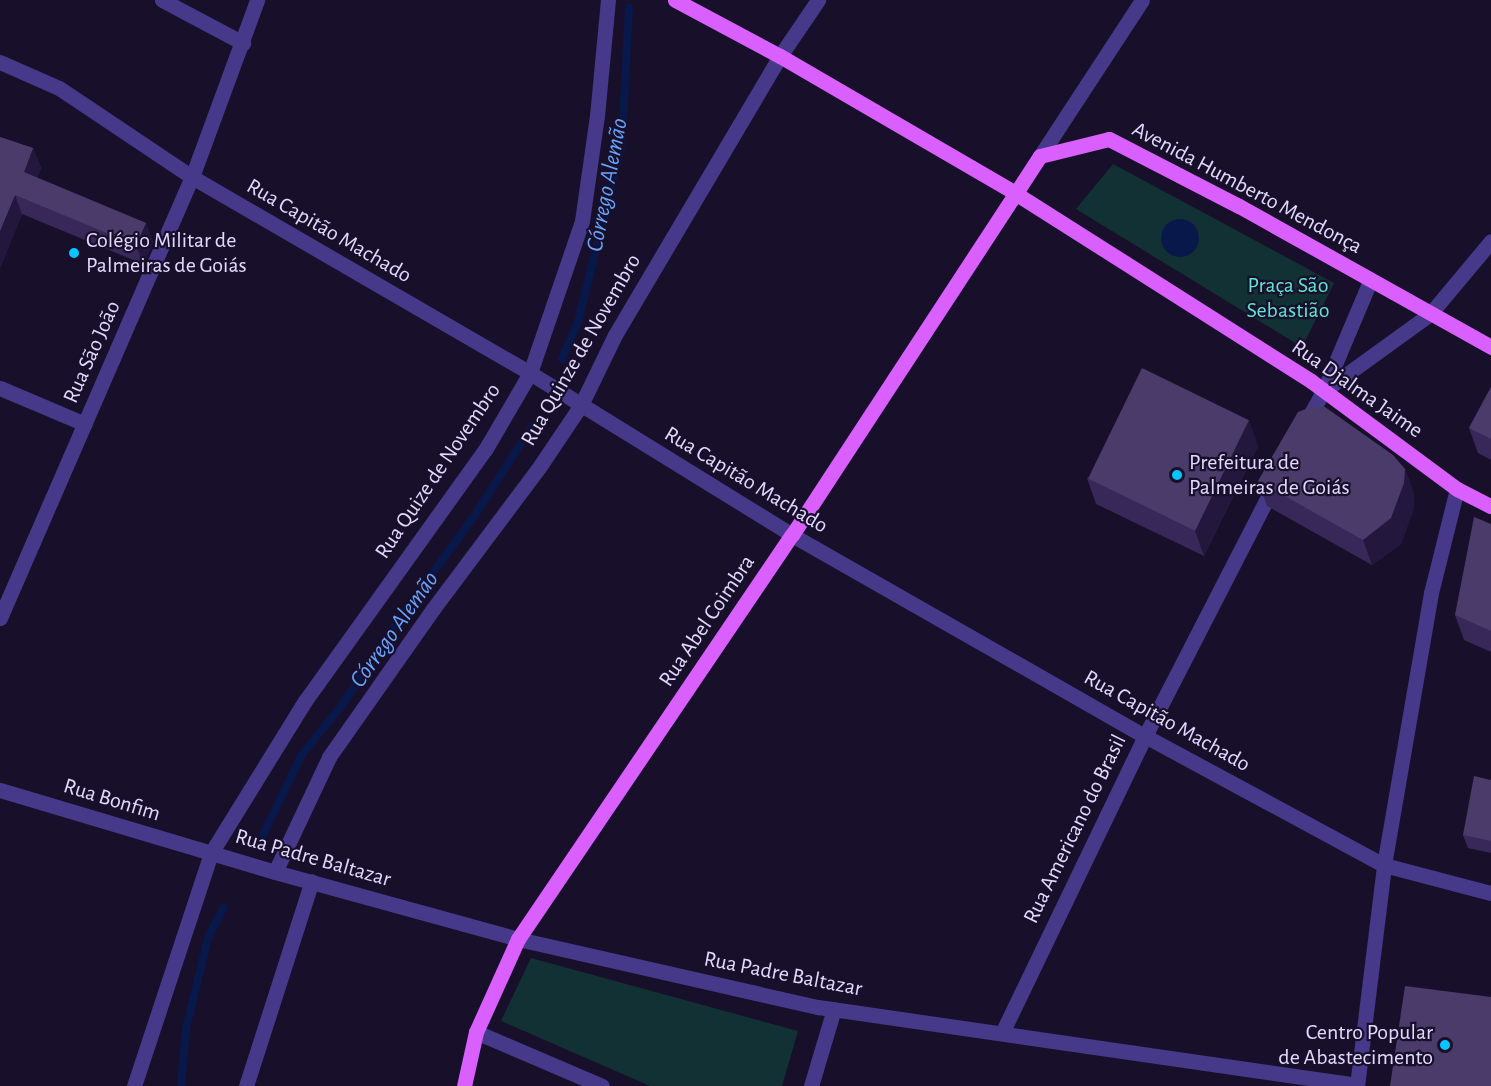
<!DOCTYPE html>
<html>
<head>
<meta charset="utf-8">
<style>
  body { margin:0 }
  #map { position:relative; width:1491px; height:1086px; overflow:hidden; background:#18102a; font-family:"Alegreya Sans",sans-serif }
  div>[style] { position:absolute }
  .green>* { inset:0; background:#123134 }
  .water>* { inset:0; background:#09184a }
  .round { border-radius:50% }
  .stream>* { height:8px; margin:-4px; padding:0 4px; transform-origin:4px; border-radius:4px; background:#09184a }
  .minor>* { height:15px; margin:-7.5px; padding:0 7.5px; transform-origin:7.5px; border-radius:7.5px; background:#47398a }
  .major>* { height:15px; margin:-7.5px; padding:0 7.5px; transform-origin:7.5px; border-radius:7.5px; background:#d960ff }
  .wall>* { inset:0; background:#382859 }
  .shaded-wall>* { inset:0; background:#23173e }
  .building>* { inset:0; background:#4a3b6a; transform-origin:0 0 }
  .dots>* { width:16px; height:16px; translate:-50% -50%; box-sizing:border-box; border:3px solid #18102a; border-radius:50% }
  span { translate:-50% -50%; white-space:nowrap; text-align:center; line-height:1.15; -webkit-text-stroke:4.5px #18102a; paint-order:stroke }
  .street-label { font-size:22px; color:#e2d9ff }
  .poi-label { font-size:22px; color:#e2d9ff }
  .left { translate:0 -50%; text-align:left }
  .right { translate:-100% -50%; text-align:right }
  .park-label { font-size:22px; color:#5fe4d5 }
  .water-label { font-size:24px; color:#67a4ff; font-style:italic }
</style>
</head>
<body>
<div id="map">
  <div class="green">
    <div style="clip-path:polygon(1113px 164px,1334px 283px,1302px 347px,1076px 209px)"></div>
    <div style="clip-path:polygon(531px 958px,798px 1031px,782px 1086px,650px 1086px,501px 1021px)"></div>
  </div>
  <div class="water">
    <div class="round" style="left:1161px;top:219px;width:38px;height:38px"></div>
  </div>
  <div class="stream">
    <div style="left:562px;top:359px;width:40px;rotate:-66.6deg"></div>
    <div style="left:578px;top:322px;width:184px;rotate:-76.2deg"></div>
    <div style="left:622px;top:143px;width:136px;rotate:-87.1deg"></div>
    <div style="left:263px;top:835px;width:88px;rotate:-64.3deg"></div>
    <div style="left:301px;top:756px;width:65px;rotate:-51.2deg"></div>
    <div style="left:342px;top:705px;width:97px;rotate:-56.3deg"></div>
    <div style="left:396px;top:624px;width:138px;rotate:-54.1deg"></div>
    <div style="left:477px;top:512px;width:102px;rotate:-57.4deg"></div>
    <div style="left:181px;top:1086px;width:57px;rotate:-85deg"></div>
    <div style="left:186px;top:1029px;width:94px;rotate:-76.4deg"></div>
    <div style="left:208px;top:938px;width:35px;rotate:-63deg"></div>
  </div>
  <div class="minor">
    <div style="left:162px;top:0;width:92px;rotate:28deg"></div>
    <div style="left:0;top:62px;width:64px;rotate:23.8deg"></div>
    <div style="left:59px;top:88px;width:160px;rotate:33.8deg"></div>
    <div style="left:192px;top:177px;width:391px;rotate:30.1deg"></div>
    <div style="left:530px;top:373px;width:308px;rotate:31.7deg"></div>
    <div style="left:792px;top:535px;width:406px;rotate:29.7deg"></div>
    <div style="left:1145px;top:736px;width:272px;rotate:28.4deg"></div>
    <div style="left:1384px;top:865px;width:111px;rotate:14.7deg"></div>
    <div style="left:1040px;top:156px;width:186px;rotate:-56.8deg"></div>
    <div style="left:0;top:388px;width:92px;rotate:23deg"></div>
    <div style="left:1325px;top:390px;width:130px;rotate:-35.9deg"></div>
    <div style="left:1430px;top:314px;width:95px;rotate:-50.1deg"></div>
    <div style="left:1305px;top:424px;width:39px;rotate:-61deg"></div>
    <div style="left:1324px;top:390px;width:118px;rotate:-67.1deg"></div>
    <div style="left:0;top:618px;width:481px;rotate:-66.5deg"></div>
    <div style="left:192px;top:177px;width:189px;rotate:-69.8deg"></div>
    <div style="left:0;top:790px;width:287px;rotate:16.6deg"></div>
    <div style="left:275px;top:872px;width:252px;rotate:15.4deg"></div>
    <div style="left:518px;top:939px;width:308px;rotate:12.8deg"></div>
    <div style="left:818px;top:1007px;width:545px;rotate:8.23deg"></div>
    <div style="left:275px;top:872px;width:127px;rotate:-64.8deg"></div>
    <div style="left:329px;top:757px;width:181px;rotate:-54.9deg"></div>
    <div style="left:433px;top:609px;width:179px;rotate:-53.2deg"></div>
    <div style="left:540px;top:466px;width:73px;rotate:-56.1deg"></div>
    <div style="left:581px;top:405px;width:78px;rotate:-64.1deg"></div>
    <div style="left:615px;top:335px;width:324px;rotate:-59.4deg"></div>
    <div style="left:780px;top:56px;width:68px;rotate:-55.8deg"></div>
    <div style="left:476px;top:1032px;width:137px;rotate:23.2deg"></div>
    <div style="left:1002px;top:1033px;width:330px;rotate:-64.3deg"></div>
    <div style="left:1145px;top:736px;width:282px;rotate:-62.8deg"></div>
    <div style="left:134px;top:1086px;width:245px;rotate:-71.7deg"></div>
    <div style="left:211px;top:853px;width:179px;rotate:-58.3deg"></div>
    <div style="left:305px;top:701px;width:309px;rotate:-54.4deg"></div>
    <div style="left:485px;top:450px;width:89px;rotate:-59.7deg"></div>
    <div style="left:530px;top:373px;width:161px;rotate:-71.1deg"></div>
    <div style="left:582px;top:221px;width:106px;rotate:-81.9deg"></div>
    <div style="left:597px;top:116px;width:117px;rotate:-84.6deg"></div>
    <div style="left:246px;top:1086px;width:215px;rotate:-72.2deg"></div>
    <div style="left:811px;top:1086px;width:80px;rotate:-73.4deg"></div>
    <div style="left:1357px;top:1086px;width:223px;rotate:-83deg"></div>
    <div style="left:1384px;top:865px;width:276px;rotate:-80.2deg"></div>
    <div style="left:1431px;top:593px;width:107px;rotate:-76deg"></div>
  </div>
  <div class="major">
    <div style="left:675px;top:0;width:119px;rotate:28.1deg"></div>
    <div style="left:780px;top:56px;width:272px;rotate:30.2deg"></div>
    <div style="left:1015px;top:193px;width:351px;rotate:32.4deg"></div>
    <div style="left:1311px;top:381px;width:182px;rotate:36.5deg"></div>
    <div style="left:1457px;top:489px;width:38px;rotate:27deg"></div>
    <div style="left:464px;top:1086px;width:55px;rotate:-77.5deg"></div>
    <div style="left:476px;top:1032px;width:102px;rotate:-65.7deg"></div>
    <div style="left:518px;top:939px;width:488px;rotate:-55.9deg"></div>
    <div style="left:792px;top:535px;width:453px;rotate:-56.8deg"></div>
    <div style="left:1040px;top:156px;width:71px;rotate:-13.8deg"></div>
    <div style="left:1109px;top:139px;width:146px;rotate:27.3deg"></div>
    <div style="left:1239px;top:206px;width:289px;rotate:29.2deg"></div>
  </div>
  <div class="wall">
    <div style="clip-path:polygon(0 137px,33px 148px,41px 168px,37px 178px,146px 223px,153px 243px,143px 264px,22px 214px,0 268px)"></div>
    <div style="clip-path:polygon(1491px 387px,1491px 460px,1478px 453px,1469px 428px)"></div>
    <div style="clip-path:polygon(1258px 446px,1204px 556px,1096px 504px,1087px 478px)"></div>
    <div style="clip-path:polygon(1405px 469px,1414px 494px,1414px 508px,1401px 544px,1372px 565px,1267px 506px,1258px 481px)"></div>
    <div style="clip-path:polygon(1491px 524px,1491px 652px,1464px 640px,1455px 615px)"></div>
    <div style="clip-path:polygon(1491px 780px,1491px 853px,1468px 848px,1463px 835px)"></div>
  </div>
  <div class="shaded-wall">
    <div style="clip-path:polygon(33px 148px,41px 168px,31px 192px,24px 172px)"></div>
    <div style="clip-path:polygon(15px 195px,22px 214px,0 268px,0 231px)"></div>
    <div style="clip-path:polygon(146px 223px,153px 243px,143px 264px,136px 245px)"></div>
    <div style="clip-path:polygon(1249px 420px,1258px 446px,1204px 556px,1195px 531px)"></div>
    <div style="clip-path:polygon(1405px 469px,1414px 494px,1414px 508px,1401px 544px,1372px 565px,1363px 540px)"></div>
  </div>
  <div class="building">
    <div style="clip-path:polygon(0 137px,33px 148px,24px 172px,146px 223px,136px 245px,15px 195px,0 231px)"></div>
    <div style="left:1142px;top:368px;width:119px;height:123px;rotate:26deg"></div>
    <div style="clip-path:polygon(1491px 387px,1491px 439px,1469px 428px)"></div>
    <div style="clip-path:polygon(1311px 407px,1325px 407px,1393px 455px,1405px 469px,1404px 483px,1391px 518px,1363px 540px,1258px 481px,1298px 412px)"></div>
    <div style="clip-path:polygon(1474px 517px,1491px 524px,1491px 631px,1455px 615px)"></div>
    <div style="clip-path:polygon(1474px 776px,1491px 780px,1491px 841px,1463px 835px)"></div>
    <div style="clip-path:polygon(1405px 986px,1491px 997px,1491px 1086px,1390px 1086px)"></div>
  </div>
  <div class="dots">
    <div style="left:74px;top:253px;background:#05c5ff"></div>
    <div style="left:1177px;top:475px;background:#05c5ff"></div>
    <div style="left:1445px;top:1045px;background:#05c5ff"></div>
  </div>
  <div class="street-label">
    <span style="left:1247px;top:188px;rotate:28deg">Avenida Humberto Mendonça</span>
    <span style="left:329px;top:231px;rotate:30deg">Rua Capitão Machado</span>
    <span style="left:581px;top:350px;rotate:-60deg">Rua Quinze de Novembro</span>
    <span style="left:92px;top:352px;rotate:-66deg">Rua São João</span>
    <span style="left:1357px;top:389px;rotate:35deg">Rua Djalma Jaime</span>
    <span style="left:438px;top:471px;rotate:-56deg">Rua Quize de Novembro</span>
    <span style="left:746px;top:480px;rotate:31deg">Rua Capitão Machado</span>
    <span style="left:707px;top:621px;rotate:-56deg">Rua Abel Coimbra</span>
    <span style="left:1167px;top:721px;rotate:29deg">Rua Capitão Machado</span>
    <span style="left:112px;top:800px;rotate:17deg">Rua Bonfim</span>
    <span style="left:1075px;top:829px;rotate:-64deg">Rua Americano do Brasil</span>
    <span style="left:313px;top:858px;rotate:16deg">Rua Padre Baltazar</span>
    <span style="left:783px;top:974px;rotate:11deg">Rua Padre Baltazar</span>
  </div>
  <div class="poi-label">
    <span class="left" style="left:86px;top:253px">Colégio Militar de<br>Palmeiras de Goiás</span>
    <span class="left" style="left:1189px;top:475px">Prefeitura de<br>Palmeiras de Goiás</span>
    <span class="right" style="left:1433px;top:1045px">Centro Popular<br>de Abastecimento</span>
  </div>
  <div class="park-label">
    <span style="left:1288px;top:298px">Praça São<br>Sebastião</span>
  </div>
  <div class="water-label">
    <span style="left:608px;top:185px;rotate:-79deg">Córrego Alemão</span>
    <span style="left:395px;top:630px;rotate:-55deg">Córrego Alemão</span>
  </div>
</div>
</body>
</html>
